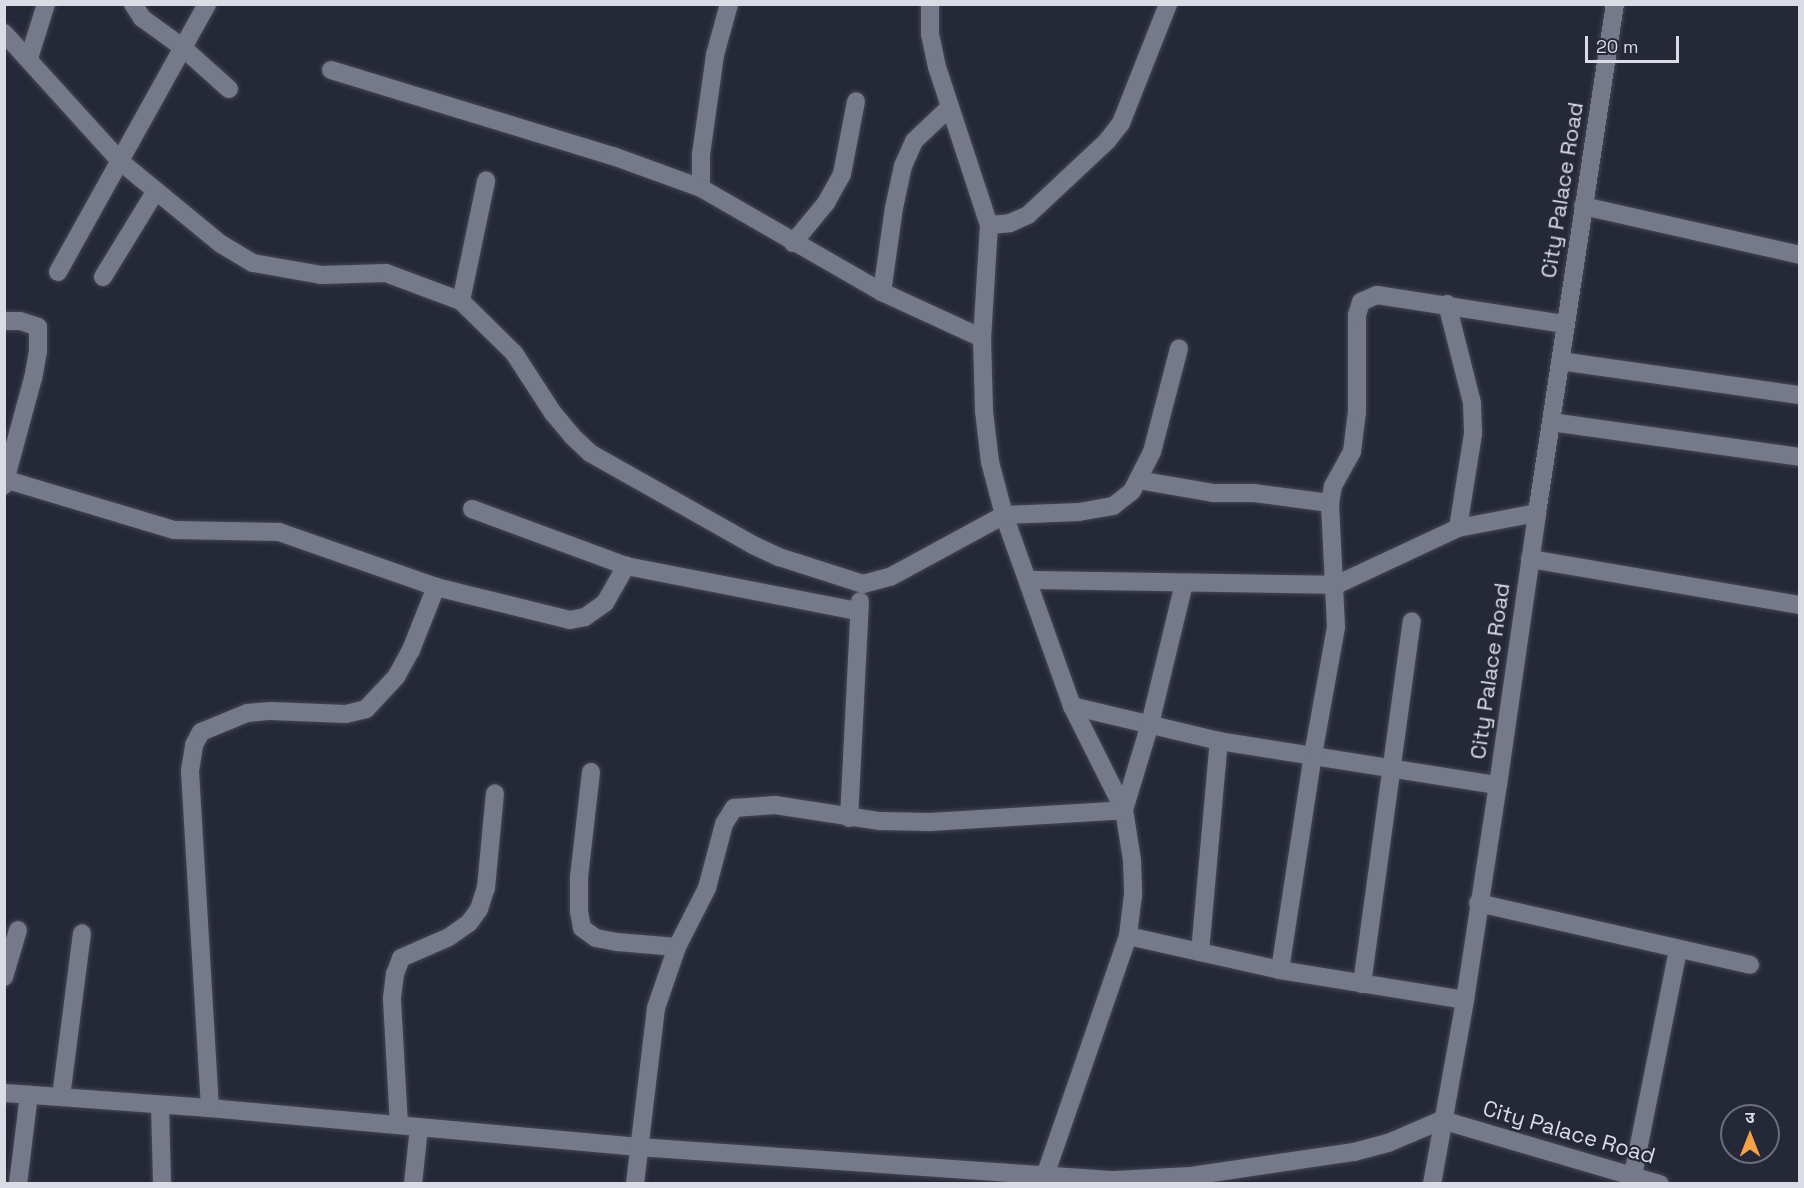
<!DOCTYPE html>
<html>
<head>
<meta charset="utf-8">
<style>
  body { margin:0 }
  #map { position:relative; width:1804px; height:1188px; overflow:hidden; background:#252836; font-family:"Space Grotesk","Noto Sans Devanagari",sans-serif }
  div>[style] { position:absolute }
  .roads { filter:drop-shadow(0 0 2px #444652) drop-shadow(0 0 2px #444652) }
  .minor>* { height:18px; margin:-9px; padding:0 9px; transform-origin:9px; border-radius:9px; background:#75798a }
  span { translate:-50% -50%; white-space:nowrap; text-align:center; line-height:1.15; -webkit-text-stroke:4.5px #252836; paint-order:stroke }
  .street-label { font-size:22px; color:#d9dbe5 }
  .frame { position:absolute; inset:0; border:6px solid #d9dbe5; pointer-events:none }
  .north { position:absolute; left:1720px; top:1104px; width:60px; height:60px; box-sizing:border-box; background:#252836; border:2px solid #6d707c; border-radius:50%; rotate:0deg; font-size:16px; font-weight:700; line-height:24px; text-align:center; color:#d9dbe5 }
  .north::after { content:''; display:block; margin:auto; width:21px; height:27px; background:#f6a248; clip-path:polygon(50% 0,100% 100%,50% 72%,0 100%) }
  .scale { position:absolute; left:1585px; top:36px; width:94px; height:27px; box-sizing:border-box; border:3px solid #d9dbe5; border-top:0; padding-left:8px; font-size:18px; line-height:21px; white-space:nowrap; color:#d9dbe5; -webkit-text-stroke:4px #252836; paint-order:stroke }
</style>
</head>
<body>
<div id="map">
  <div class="roads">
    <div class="minor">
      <div style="left:133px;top:4px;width:17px;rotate:57deg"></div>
      <div style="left:142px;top:18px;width:49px;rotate:35.9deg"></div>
      <div style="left:182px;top:47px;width:63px;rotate:41.8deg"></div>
      <div style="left:729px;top:4px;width:53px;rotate:105.4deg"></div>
      <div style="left:715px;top:55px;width:100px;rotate:98deg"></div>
      <div style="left:701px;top:154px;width:34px;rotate:90deg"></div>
      <div style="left:701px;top:188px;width:209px;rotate:29.9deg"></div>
      <div style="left:882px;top:292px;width:110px;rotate:24.7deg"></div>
      <div style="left:930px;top:4px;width:30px;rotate:90deg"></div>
      <div style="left:930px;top:34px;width:34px;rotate:78deg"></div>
      <div style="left:937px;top:67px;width:166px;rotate:71.8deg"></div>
      <div style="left:989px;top:225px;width:113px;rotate:93.5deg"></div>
      <div style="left:982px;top:338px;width:73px;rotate:88.4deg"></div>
      <div style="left:984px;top:411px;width:51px;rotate:83.3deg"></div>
      <div style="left:990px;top:462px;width:55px;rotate:75.2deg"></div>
      <div style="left:1004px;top:515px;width:203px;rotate:70.4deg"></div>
      <div style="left:1072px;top:706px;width:116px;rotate:63.4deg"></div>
      <div style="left:1124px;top:810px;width:51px;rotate:80.9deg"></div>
      <div style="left:1132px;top:860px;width:35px;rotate:88deg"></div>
      <div style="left:1133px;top:895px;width:41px;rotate:97deg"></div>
      <div style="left:1128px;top:936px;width:262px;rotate:109.1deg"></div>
      <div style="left:4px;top:33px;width:174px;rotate:47.8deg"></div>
      <div style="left:121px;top:162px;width:129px;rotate:39.4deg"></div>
      <div style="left:221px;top:244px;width:37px;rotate:31deg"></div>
      <div style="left:253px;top:263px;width:69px;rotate:10deg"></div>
      <div style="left:321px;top:275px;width:65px;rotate:-1.8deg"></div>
      <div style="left:386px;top:273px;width:80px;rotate:20.5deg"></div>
      <div style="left:461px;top:301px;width:74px;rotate:44.5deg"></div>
      <div style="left:514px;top:353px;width:72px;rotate:57deg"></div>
      <div style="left:553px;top:413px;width:30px;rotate:50deg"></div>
      <div style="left:572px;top:436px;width:25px;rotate:43deg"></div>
      <div style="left:590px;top:453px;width:187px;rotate:29.4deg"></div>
      <div style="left:753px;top:545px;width:29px;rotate:25deg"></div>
      <div style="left:779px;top:557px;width:88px;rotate:17.8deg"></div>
      <div style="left:863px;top:584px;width:28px;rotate:-15deg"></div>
      <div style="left:890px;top:577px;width:130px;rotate:-28.5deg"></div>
      <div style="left:1004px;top:515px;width:75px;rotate:-2.3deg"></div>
      <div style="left:1079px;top:512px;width:35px;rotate:-10deg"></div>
      <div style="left:1113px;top:506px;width:24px;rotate:-38deg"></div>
      <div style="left:1132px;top:491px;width:44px;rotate:-62.9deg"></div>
      <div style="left:1152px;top:452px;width:107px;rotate:-75.4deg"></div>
      <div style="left:29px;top:58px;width:57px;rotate:-72.5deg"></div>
      <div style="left:331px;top:70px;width:295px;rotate:17deg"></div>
      <div style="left:613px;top:156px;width:94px;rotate:20deg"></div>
      <div style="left:1583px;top:206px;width:222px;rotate:12.7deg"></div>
      <div style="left:989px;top:225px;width:21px;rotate:-5deg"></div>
      <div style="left:1010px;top:223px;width:20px;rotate:-24deg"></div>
      <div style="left:1028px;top:215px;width:108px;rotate:-43.1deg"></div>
      <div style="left:1107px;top:141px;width:23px;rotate:-52deg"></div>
      <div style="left:1121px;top:123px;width:128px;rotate:-68.4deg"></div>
      <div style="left:793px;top:243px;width:52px;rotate:-50.5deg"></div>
      <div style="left:826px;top:203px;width:33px;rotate:-61deg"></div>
      <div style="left:842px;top:174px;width:74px;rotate:-79.1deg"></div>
      <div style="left:58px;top:272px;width:307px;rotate:-60.9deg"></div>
      <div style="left:103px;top:277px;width:100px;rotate:-58.5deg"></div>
      <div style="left:882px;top:292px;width:85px;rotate:-81.9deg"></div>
      <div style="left:894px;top:208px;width:43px;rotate:-77.9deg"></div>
      <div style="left:903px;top:166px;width:27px;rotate:-66deg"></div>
      <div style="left:914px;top:141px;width:48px;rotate:-43.3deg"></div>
      <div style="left:461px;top:301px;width:123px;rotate:-78.2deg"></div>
      <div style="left:1447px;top:304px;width:102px;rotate:75.8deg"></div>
      <div style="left:1472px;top:403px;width:31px;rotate:88deg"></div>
      <div style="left:1473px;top:434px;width:95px;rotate:99.1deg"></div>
      <div style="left:4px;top:321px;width:16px"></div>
      <div style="left:20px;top:321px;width:19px;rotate:18deg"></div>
      <div style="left:38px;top:327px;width:24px;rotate:90deg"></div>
      <div style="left:38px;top:351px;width:27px;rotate:100deg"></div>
      <div style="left:33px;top:378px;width:111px;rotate:105.2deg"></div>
      <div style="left:1560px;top:361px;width:242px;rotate:8.1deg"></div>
      <div style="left:1551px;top:422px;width:251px;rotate:8deg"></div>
      <div style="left:4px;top:479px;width:177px;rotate:16.7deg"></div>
      <div style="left:174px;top:530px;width:105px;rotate:1.1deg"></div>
      <div style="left:279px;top:532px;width:166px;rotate:19.3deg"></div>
      <div style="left:436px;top:587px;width:138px;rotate:13.8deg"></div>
      <div style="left:570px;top:620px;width:15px;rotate:-11deg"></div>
      <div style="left:585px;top:617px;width:24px;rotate:-35deg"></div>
      <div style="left:605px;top:603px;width:43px;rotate:-60.4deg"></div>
      <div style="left:1138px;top:480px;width:76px;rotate:9.8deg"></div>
      <div style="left:1213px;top:493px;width:41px"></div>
      <div style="left:1254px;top:493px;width:77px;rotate:7.5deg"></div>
      <div style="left:472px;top:509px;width:164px;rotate:20.3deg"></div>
      <div style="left:626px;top:566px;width:235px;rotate:11deg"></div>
      <div style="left:1530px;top:559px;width:274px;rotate:9.7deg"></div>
      <div style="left:1028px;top:580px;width:308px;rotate:0.9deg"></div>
      <div style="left:1336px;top:585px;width:135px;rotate:-25deg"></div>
      <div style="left:1458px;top:528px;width:80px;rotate:-10.8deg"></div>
      <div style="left:1072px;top:706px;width:151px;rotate:13.4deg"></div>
      <div style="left:1219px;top:741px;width:282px;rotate:9deg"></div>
      <div style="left:591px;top:772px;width:106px;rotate:96.5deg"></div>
      <div style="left:579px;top:877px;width:34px;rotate:90deg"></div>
      <div style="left:579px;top:911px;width:17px;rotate:80deg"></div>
      <div style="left:582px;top:928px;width:17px;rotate:36deg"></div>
      <div style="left:596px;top:938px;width:21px;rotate:11deg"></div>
      <div style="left:617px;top:942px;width:60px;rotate:4.8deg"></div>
      <div style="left:849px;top:818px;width:217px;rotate:-87.1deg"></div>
      <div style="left:1478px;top:903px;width:279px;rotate:12.8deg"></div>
      <div style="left:1128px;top:936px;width:156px;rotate:12.6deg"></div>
      <div style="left:1280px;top:970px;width:187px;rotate:9.2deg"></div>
      <div style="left:1200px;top:952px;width:212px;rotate:-84.9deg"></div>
      <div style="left:1280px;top:970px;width:218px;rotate:-81.3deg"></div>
      <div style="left:1313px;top:755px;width:130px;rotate:-79.8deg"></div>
      <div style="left:1336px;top:627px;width:124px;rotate:-92.8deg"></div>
      <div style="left:1330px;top:503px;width:17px;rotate:-80deg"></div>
      <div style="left:1333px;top:486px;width:39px;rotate:-61deg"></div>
      <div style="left:1352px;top:452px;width:39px;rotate:-83deg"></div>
      <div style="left:1357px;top:413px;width:98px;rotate:-90deg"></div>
      <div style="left:1357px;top:315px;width:14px;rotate:-73deg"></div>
      <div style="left:1361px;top:302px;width:17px;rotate:-24deg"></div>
      <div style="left:1377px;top:295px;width:190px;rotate:8.8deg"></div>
      <div style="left:4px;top:977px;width:49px;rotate:-73.4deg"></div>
      <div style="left:1362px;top:984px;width:366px;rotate:-82.2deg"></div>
      <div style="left:4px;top:1093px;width:207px;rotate:4.2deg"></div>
      <div style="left:210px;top:1108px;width:430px;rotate:5.2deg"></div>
      <div style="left:638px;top:1147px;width:477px;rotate:4deg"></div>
      <div style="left:1114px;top:1180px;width:77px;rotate:-3deg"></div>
      <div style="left:1191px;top:1176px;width:165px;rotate:-8.4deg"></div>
      <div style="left:1354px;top:1152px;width:35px;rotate:-15deg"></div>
      <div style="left:1388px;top:1143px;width:59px;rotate:-23.1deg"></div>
      <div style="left:61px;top:1097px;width:165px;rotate:-82.7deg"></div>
      <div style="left:160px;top:1105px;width:79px;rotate:88.5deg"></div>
      <div style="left:210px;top:1108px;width:338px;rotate:-93.4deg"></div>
      <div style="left:190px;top:771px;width:26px;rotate:-81deg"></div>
      <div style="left:194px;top:745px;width:15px;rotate:-62deg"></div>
      <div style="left:201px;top:732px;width:50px;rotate:-22.4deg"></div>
      <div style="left:247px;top:713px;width:24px;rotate:-5deg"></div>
      <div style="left:271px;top:711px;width:75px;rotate:2.3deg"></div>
      <div style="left:346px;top:714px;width:21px;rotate:-14deg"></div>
      <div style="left:366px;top:709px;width:44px;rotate:-46.8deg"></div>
      <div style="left:396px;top:677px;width:31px;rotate:-61deg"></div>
      <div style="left:411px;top:650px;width:68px;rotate:-68.4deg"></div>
      <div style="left:1442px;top:1120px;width:227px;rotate:16.4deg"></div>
      <div style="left:399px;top:1125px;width:127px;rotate:-93.2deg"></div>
      <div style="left:392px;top:998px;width:24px;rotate:-83deg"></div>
      <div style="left:395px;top:974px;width:17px;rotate:-69deg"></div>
      <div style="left:401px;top:958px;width:52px;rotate:-23.6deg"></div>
      <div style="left:449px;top:937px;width:24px;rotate:-35deg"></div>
      <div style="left:469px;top:923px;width:17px;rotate:-54deg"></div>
      <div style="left:479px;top:909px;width:22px;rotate:-72deg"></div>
      <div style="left:486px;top:888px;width:95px;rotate:-84.6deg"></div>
      <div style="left:1633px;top:1175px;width:230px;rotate:-78.7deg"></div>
      <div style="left:18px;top:1184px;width:90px;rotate:-83deg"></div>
      <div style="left:413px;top:1184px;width:57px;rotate:-84deg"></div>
      <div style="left:635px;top:1184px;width:177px;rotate:-83.2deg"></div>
      <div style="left:656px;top:1008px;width:65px;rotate:-71deg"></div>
      <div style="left:677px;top:947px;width:66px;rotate:-63deg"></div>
      <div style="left:707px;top:888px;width:66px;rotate:-75.1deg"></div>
      <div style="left:724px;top:824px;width:19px;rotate:-58deg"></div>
      <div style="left:734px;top:808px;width:41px;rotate:-4.2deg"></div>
      <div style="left:775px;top:805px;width:106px;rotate:8.7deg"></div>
      <div style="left:880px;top:821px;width:50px;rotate:1.1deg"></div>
      <div style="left:930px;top:822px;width:194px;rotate:-3.5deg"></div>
      <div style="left:1124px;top:810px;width:90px;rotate:-73.2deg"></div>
      <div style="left:1150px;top:724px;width:145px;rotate:-76.4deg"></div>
      <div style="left:1432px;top:1184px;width:187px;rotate:-79.8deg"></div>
      <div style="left:1465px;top:1000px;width:218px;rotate:-81.3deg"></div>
      <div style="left:1498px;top:785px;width:275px;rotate:-81.8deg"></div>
      <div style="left:1537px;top:513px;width:515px;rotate:-81.29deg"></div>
    </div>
  </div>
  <div class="street-label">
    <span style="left:1562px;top:190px;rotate:-81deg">City Palace Road</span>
    <span style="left:1490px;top:671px;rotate:-82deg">City Palace Road</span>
    <span style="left:1569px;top:1132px;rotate:16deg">City Palace Road</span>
  </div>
  <div class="frame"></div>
  <div class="north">उ</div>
  <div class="scale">20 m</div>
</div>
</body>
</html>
